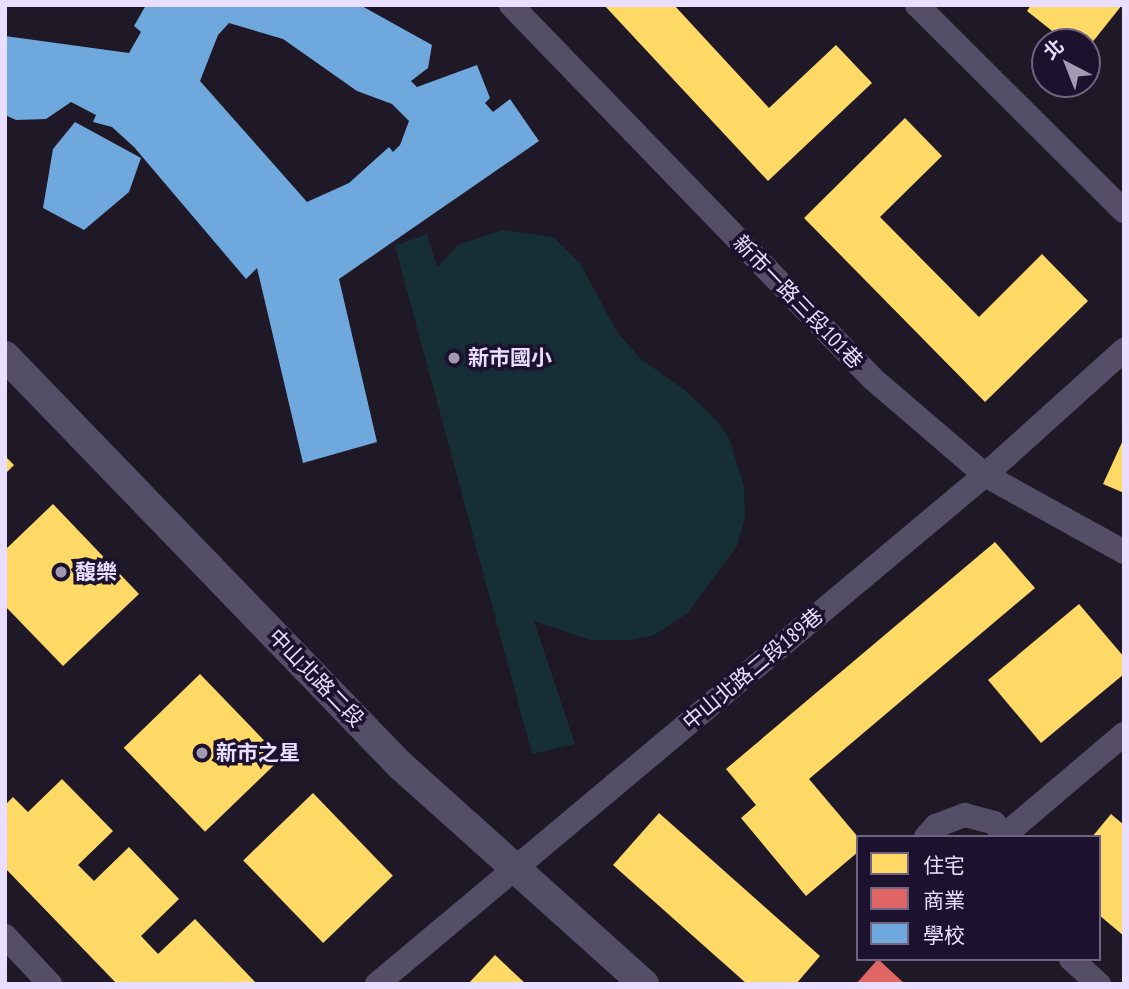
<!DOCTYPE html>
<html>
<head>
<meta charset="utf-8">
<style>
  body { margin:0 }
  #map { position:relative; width:1129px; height:989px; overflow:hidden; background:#1e1827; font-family:"PT Sans Narrow","Noto Sans TC",sans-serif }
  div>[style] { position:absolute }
  .green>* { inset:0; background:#162e35 }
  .homes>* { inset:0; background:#ffd966; transform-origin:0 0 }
  .shops>* { inset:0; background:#e06666 }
  .schools>* { inset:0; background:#6fa8dc }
  .minor>* { height:24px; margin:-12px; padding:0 12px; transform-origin:12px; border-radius:12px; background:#544e67 }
  .tertiary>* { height:30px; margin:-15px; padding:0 15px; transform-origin:15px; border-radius:15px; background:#544e67 }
  .dots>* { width:19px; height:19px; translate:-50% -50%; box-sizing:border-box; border:4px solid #1d122d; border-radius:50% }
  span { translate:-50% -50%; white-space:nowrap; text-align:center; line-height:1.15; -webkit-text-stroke:7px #1d122d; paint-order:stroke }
  .street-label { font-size:21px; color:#e9deff }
  .poi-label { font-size:21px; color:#e9deff; font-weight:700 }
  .left { translate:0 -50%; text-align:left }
  .frame { position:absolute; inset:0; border:7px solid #e9deff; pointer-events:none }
  .legend { position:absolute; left:856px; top:835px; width:245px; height:126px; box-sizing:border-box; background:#1d122d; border:2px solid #6f6481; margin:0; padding:9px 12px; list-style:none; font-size:21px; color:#e9deff }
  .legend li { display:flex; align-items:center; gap:14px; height:35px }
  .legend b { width:35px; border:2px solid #6f6481 }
  .north { position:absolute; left:1031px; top:28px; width:70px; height:70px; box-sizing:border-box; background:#1d122d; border:2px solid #6f6481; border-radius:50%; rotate:318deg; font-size:19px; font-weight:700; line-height:28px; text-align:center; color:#e9deff }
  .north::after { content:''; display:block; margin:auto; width:24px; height:32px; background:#a299b3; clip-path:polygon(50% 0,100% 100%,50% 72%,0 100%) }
</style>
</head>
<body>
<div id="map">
  <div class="green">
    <div style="clip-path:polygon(502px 230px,553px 237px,580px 263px,617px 332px,642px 360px,685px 390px,716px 420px,730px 440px,744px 487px,745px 517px,737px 546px,688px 613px,654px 635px,630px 640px,590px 640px,534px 621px,575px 744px,532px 754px,395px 246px,427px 234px,437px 267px,458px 245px)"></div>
  </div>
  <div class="homes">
    <div style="clip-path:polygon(604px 5px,674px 5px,769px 108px,836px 45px,872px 83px,768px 181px)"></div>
    <div style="clip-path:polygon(1031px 5px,1122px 5px,1087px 49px,1087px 42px,1066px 42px,1027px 11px)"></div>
    <div style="clip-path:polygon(905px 118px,942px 156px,880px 217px,979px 317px,1042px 254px,1088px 301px,985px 402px,804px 218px)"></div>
    <div style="clip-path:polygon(1124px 438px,1124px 493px,1103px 484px)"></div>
    <div style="clip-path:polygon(5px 456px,14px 465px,5px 474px)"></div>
    <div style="clip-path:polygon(53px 504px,139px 594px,63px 666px,5px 606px,5px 550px)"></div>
    <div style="clip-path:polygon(995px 542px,1035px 588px,809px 779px,858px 837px,858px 852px,806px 896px,741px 818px,756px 805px,726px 769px)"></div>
    <div style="clip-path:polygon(1079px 604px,1124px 657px,1124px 674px,1041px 743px,988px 680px)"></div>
    <div style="left:200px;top:674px;width:117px;height:106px;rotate:46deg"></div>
    <div style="clip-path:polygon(62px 779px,113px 831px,78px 865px,94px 881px,129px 847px,179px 899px,141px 936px,158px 954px,195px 919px,257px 984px,117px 984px,5px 868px,5px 805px,13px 797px,28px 812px)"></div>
    <div style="left:313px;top:793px;width:115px;height:97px;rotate:46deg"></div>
    <div style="clip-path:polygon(659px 813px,820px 956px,796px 984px,747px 984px,613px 865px)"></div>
    <div style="clip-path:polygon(1111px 814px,1124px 825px,1124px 936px,1099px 915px,1099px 837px,1092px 837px)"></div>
    <div style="clip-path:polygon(495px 955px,526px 984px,468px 984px)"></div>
  </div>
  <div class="shops">
    <div style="clip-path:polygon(878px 959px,905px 984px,856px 984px)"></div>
  </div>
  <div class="schools">
    <div style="clip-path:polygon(evenodd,146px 5px,360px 5px,432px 45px,428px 68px,411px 81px,417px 87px,477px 65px,490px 98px,485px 103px,493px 112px,510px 99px,539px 141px,339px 279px,377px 442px,303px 463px,257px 268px,246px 279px,134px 147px,112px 127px,93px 122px,96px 115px,71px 102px,46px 119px,16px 120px,5px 115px,5px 36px,129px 53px,141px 32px,134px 26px,146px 5px,229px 23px,283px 39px,357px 91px,392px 104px,409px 121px,400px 145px,393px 152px,389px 147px,349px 183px,307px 202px,200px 81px,218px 35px,229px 23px)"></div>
    <div style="clip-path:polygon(75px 122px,141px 158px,129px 192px,84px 230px,43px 208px,53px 149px)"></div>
  </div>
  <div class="minor">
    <div style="left:511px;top:5px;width:520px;rotate:45.93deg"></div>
    <div style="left:873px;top:379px;width:148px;rotate:40.6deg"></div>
    <div style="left:985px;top:475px;width:159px;rotate:29deg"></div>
    <div style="left:917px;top:5px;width:292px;rotate:44.9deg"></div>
    <div style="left:1006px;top:834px;width:155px;rotate:-40.3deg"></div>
    <div style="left:926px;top:837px;width:15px;rotate:-48deg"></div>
    <div style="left:936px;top:826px;width:31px;rotate:-21deg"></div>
    <div style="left:965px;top:815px;width:30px;rotate:15deg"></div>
    <div style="left:994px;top:823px;width:19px;rotate:47deg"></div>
    <div style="left:5px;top:936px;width:66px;rotate:46.8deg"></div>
    <div style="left:1071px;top:959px;width:38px;rotate:42deg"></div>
    <div style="left:377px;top:984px;width:793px;rotate:-39.94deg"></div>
    <div style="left:985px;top:475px;width:187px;rotate:-42deg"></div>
  </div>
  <div class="tertiary">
    <div style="left:5px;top:356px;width:569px;rotate:46deg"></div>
    <div style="left:400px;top:765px;width:328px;rotate:41.9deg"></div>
  </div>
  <div class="dots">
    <div style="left:454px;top:358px;background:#a299b3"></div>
    <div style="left:61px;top:572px;background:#a299b3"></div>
    <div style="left:202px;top:753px;background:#a299b3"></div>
  </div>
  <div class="street-label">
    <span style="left:798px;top:302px;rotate:46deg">新市一路三段101巷</span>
    <span style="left:753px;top:669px;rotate:-40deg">中山北路二段189巷</span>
    <span style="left:316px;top:678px;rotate:46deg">中山北路二段</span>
  </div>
  <div class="poi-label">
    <span class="left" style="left:468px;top:358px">新市國小</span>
    <span class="left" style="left:75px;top:572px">馥樂</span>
    <span class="left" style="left:216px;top:753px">新市之星</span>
  </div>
  <div class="frame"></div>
  <ul class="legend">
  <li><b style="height:19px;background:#ffd966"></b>住宅</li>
  <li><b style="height:19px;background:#e06666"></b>商業</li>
  <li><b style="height:19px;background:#6fa8dc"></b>學校</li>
  </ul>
  <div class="north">北</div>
</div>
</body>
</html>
